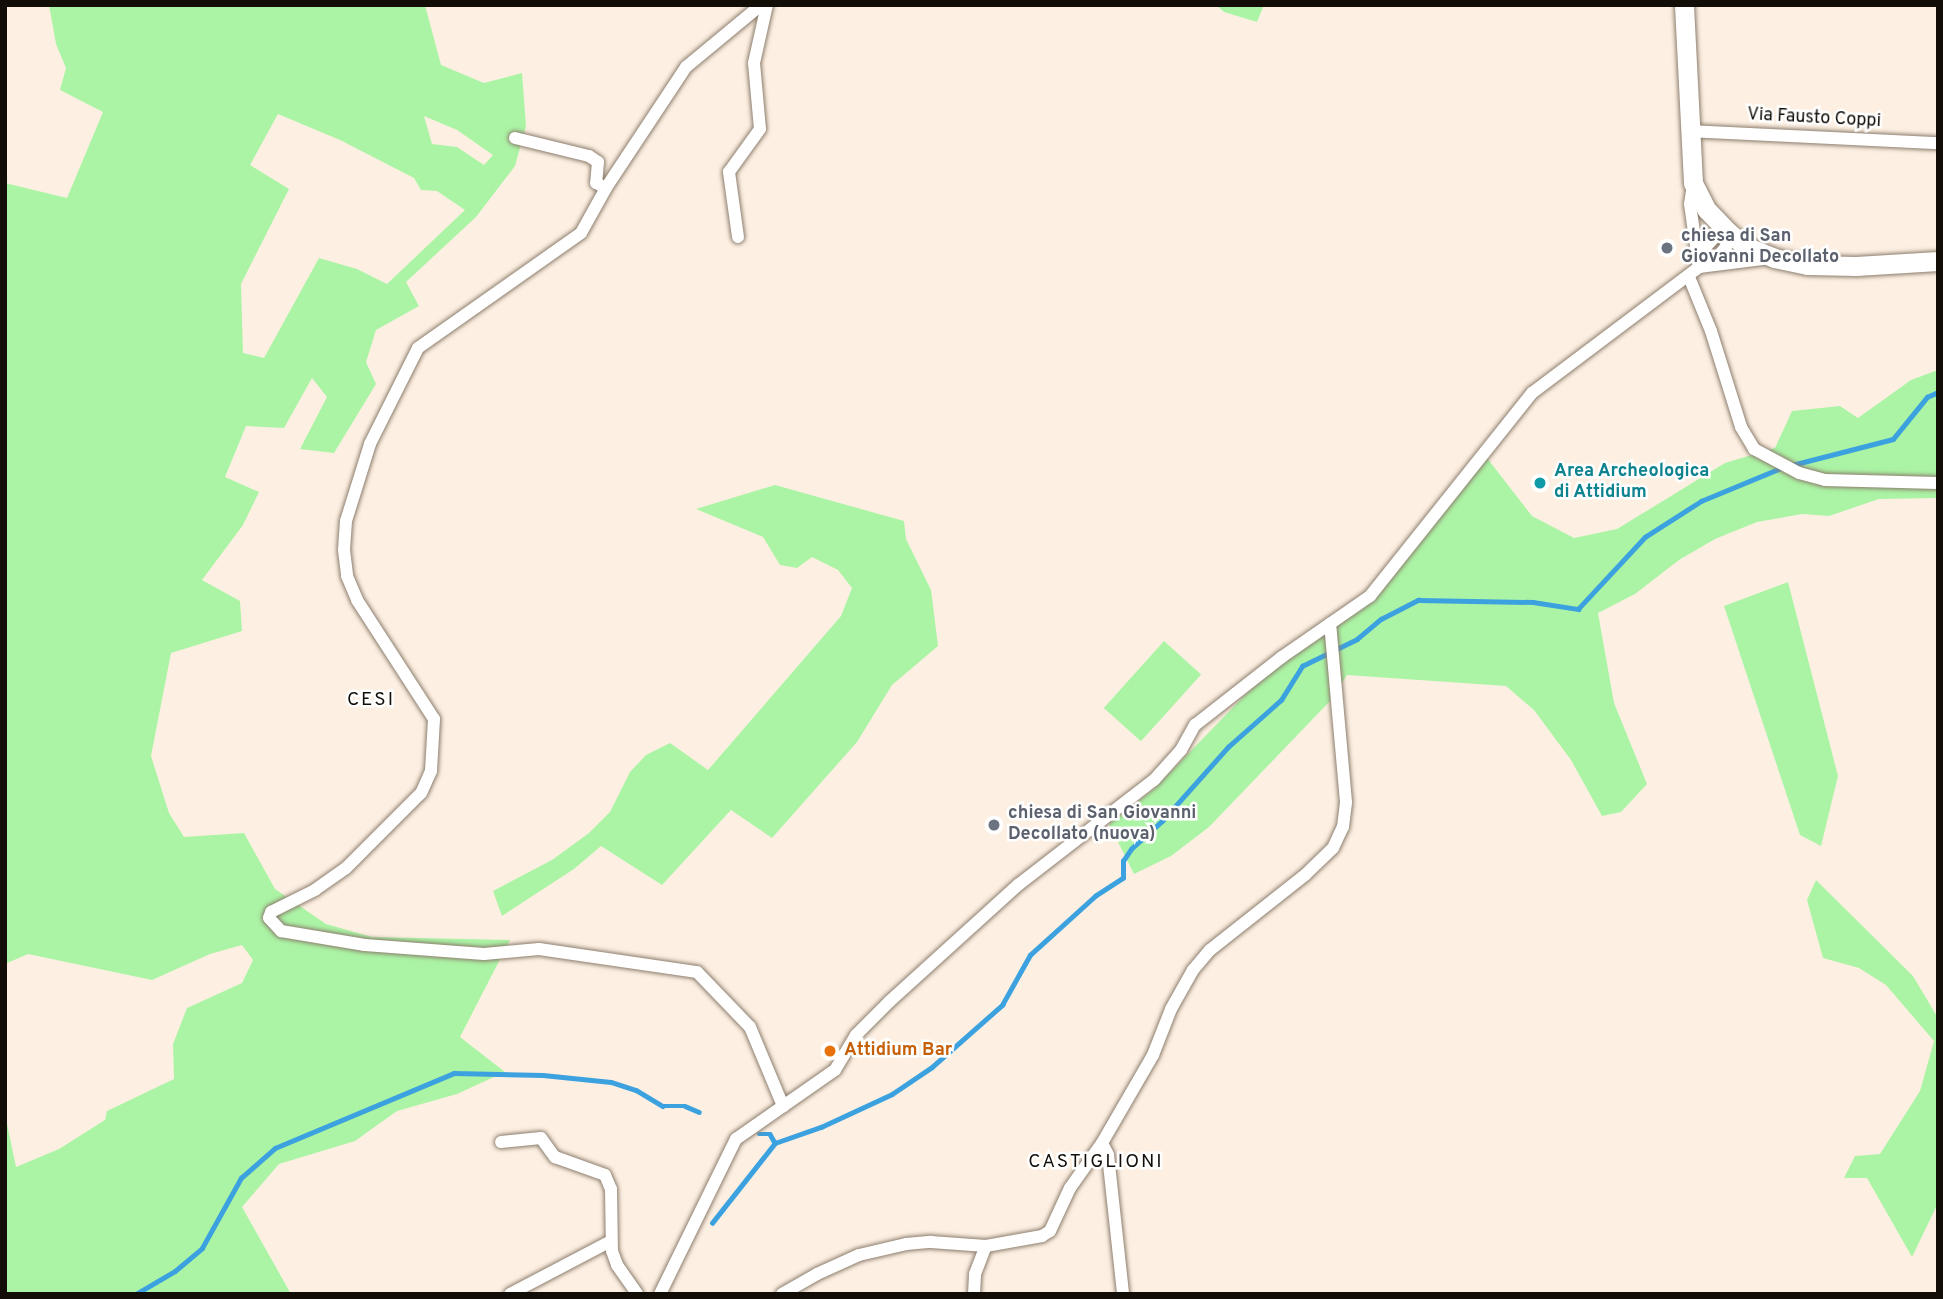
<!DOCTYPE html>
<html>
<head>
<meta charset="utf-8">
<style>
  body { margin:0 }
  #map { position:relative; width:1943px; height:1299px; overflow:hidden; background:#fdf0e2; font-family:Overpass,sans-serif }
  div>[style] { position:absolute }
  .green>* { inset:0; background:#abf4a5; transform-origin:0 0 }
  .stream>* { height:4.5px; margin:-2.25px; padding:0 2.25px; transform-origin:2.25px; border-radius:2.25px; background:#3ca1df }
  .roads { filter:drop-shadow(0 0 2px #8d7e6e) drop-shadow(0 0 2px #8d7e6e) }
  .minor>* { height:12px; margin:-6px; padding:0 6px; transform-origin:6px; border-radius:6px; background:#fff }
  .secondary>* { height:19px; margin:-9.5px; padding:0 9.5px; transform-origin:9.5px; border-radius:9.5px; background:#fff }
  .dots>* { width:19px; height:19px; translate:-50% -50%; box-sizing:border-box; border:4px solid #fff; border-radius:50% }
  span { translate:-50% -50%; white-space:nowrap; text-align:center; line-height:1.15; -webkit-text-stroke:5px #fff; paint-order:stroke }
  .street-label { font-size:18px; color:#120d07 }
  .worship-label { font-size:18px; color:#5b616d; font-weight:700 }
  .left { translate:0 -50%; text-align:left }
  .culture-label { font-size:18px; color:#0d838f; font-weight:700 }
  .food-label { font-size:18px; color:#c56008; font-weight:700 }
  .neighbourhood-label { font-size:19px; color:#120d07; letter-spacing:2px }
  .frame { position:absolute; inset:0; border:7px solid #120d07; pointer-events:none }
</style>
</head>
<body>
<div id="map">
  <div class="green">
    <div style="clip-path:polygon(evenodd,49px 5px,425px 5px,441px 65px,484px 83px,522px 73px,526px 126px,515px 166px,476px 217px,406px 282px,419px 306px,376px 330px,366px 362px,376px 384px,334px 453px,300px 449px,327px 397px,312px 378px,284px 428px,246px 426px,225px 477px,259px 492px,243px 525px,202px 580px,240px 601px,242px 631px,171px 653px,151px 756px,169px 813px,184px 837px,244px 833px,275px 889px,326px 924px,372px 937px,510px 940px,460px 1037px,505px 1072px,457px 1094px,397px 1111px,355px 1141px,279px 1164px,242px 1207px,291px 1294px,5px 1294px,5px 1114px,16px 1167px,59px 1149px,105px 1120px,107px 1111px,174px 1079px,173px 1044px,187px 1008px,242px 983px,253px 960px,242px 945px,210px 954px,152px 980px,28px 954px,5px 964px,5px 183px,67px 198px,103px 112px,60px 90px,66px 68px,56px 44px,49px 5px,278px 114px,340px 140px,414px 178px,421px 190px,437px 191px,465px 210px,387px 284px,357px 269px,319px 258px,264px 358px,243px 353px,241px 284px,289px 189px,250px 165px,278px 114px,49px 5px,424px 116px,457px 130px,493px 155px,484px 165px,457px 147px,432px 144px,424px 116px)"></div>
    <div style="clip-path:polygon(1216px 5px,1264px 5px,1257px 22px,1224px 12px)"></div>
    <div style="clip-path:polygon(1938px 370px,1938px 498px,1879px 499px,1829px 516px,1802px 514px,1757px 522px,1715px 539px,1679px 560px,1635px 594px,1598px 613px,1614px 703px,1647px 784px,1621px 812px,1602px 816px,1571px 760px,1534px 710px,1506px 686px,1347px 675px,1332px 699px,1209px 827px,1171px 856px,1134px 874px,1109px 824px,1154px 789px,1247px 693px,1367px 591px,1480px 449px,1532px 516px,1574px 538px,1617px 529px,1725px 463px,1775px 448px,1792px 411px,1840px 406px,1858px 418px,1911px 380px)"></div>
    <div style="clip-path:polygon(775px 485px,904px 521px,906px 539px,931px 590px,938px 646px,892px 685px,857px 742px,772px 838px,731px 810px,662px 885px,601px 846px,574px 869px,502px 916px,493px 891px,552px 860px,589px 833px,610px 812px,630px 772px,646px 755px,670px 743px,708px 770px,841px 616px,852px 588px,838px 570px,812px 557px,797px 568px,780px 565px,763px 537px,696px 509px)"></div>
    <div style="clip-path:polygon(1788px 582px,1838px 776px,1821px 846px,1800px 835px,1724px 606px)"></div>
    <div style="left:1164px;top:641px;width:50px;height:90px;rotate:42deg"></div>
    <div style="clip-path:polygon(1816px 880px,1913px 976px,1938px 1018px,1938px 1203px,1912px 1257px,1867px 1178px,1844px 1178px,1855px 1156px,1880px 1154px,1920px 1091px,1934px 1041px,1886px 985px,1859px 968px,1823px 958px,1807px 900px)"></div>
  </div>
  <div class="stream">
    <div style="left:1792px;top:465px;width:104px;rotate:-14.4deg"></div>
    <div style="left:1893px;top:439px;width:54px;rotate:-51deg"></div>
    <div style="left:1927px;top:397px;width:12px;rotate:-24deg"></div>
    <div style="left:759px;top:1134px;width:11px"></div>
    <div style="left:770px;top:1134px;width:10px;rotate:61deg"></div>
    <div style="left:712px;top:1223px;width:102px;rotate:-51.8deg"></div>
    <div style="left:775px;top:1143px;width:49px;rotate:-19.2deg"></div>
    <div style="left:821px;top:1127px;width:78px;rotate:-24.9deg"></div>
    <div style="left:892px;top:1094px;width:48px;rotate:-34deg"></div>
    <div style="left:932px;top:1067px;width:94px;rotate:-41.5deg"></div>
    <div style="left:1002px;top:1005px;width:57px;rotate:-60.8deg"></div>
    <div style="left:1030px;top:955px;width:88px;rotate:-42.2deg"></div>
    <div style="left:1095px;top:896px;width:33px;rotate:-33deg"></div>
    <div style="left:1123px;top:878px;width:17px;rotate:-90deg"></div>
    <div style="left:1123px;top:861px;width:14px;rotate:-56deg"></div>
    <div style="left:1131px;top:849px;width:42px;rotate:-42.1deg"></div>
    <div style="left:1162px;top:821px;width:99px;rotate:-48.3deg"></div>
    <div style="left:1228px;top:747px;width:71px;rotate:-41.6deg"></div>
    <div style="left:1281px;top:700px;width:40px;rotate:-58deg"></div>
    <div style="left:1302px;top:666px;width:61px;rotate:-26.1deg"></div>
    <div style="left:1357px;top:639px;width:31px;rotate:-40deg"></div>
    <div style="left:1381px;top:619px;width:42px;rotate:-27.2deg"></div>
    <div style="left:1418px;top:600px;width:115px;rotate:1deg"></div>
    <div style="left:1533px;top:602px;width:46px;rotate:8.8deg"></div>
    <div style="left:1578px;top:609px;width:98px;rotate:-47.1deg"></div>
    <div style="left:1645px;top:537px;width:67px;rotate:-32.7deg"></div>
    <div style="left:1701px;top:501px;width:87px;rotate:-22.4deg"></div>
    <div style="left:136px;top:1294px;width:45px;rotate:-30.5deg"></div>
    <div style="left:175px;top:1271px;width:35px;rotate:-40deg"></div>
    <div style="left:202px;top:1248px;width:80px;rotate:-60.9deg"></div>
    <div style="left:241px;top:1178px;width:45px;rotate:-41.4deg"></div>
    <div style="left:275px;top:1148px;width:194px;rotate:-22.7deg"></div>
    <div style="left:454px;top:1073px;width:89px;rotate:1.3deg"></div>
    <div style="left:543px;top:1075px;width:68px;rotate:5.9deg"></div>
    <div style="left:611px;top:1082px;width:26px;rotate:18deg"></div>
    <div style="left:636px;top:1090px;width:31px;rotate:31deg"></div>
    <div style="left:663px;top:1106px;width:22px"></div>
    <div style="left:685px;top:1106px;width:15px;rotate:23deg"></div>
  </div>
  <div class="roads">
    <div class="minor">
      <div style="left:761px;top:5px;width:97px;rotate:140.4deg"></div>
      <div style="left:686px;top:67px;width:145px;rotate:123.5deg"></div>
      <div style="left:606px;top:188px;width:51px;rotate:119.1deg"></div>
      <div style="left:581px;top:233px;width:199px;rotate:144.8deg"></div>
      <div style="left:418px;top:348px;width:107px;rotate:116.6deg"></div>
      <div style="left:370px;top:444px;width:81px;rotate:107.3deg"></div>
      <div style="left:346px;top:521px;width:29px;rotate:94deg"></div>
      <div style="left:344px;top:550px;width:26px;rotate:83deg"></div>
      <div style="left:347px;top:576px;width:26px;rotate:67deg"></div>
      <div style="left:357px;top:600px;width:142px;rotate:57.1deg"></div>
      <div style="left:434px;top:719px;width:52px;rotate:93.3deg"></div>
      <div style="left:431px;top:771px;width:24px;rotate:114deg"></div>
      <div style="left:421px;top:793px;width:106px;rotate:135deg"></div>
      <div style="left:346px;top:868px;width:38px;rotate:145deg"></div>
      <div style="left:315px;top:890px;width:49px;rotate:153.4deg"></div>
      <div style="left:271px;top:912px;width:6px;rotate:108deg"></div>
      <div style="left:269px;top:918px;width:18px;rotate:47deg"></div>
      <div style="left:281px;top:931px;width:85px;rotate:9.5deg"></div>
      <div style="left:365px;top:945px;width:119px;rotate:4.3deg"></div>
      <div style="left:484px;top:954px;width:55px;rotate:-5.2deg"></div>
      <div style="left:539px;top:949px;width:160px;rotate:8.3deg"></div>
      <div style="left:697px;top:972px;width:76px;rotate:46.1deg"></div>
      <div style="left:750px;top:1027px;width:86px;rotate:67.3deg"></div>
      <div style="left:1689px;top:131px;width:249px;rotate:2.8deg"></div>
      <div style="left:515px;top:138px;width:76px;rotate:13.7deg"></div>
      <div style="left:589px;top:156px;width:11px;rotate:34deg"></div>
      <div style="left:598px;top:162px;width:21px;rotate:95deg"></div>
      <div style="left:596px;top:183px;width:11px;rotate:27deg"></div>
      <div style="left:1693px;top:185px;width:19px;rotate:99deg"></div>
      <div style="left:1690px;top:204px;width:64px;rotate:81.9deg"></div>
      <div style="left:738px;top:237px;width:66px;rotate:-97.9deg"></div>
      <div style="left:729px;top:172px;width:53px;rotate:-54.2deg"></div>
      <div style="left:760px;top:129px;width:66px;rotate:-95.2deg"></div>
      <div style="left:754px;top:63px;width:59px;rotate:-77.4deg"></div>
      <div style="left:1699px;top:254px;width:23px;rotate:-47deg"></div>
      <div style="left:1715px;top:237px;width:14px;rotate:-21deg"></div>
      <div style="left:1728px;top:232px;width:15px;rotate:98deg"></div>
      <div style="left:1726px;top:247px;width:21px;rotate:131deg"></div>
      <div style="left:1689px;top:277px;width:58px;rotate:67.8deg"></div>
      <div style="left:1711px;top:331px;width:101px;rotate:72.6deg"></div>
      <div style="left:1741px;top:427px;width:26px;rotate:59deg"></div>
      <div style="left:1754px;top:449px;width:51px;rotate:28.1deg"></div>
      <div style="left:1799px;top:473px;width:27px;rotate:15deg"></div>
      <div style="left:1825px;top:480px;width:113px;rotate:1.5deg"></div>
      <div style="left:501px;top:1142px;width:40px;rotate:-5.7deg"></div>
      <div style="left:541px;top:1138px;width:24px;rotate:54deg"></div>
      <div style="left:555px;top:1157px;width:53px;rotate:19.8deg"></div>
      <div style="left:605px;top:1175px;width:15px;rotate:67deg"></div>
      <div style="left:611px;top:1189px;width:62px;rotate:89.1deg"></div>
      <div style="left:612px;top:1251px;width:15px;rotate:70deg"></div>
      <div style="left:617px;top:1265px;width:35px;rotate:55deg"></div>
      <div style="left:1102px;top:1143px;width:13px;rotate:63deg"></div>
      <div style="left:1108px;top:1155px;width:140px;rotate:83.8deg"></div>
      <div style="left:510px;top:1294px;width:114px;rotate:-27.7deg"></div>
      <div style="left:660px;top:1294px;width:173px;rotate:-63.9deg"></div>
      <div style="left:736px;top:1139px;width:121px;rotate:-34.9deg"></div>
      <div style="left:835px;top:1070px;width:41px;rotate:-59deg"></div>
      <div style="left:856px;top:1035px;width:48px;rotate:-45deg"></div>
      <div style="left:890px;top:1001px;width:173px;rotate:-42.2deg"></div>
      <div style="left:1018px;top:885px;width:172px;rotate:-37.7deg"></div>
      <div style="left:1154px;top:780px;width:40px;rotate:-48deg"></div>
      <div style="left:1181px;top:750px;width:29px;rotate:-61deg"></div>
      <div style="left:1195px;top:725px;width:110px;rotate:-38deg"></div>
      <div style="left:1282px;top:657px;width:107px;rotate:-34.7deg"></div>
      <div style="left:1370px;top:596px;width:260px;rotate:-51.4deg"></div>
      <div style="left:1532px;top:393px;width:209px;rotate:-37deg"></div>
      <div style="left:1699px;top:267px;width:72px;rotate:-7.2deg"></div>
      <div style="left:782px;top:1294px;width:40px;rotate:-29.7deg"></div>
      <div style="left:817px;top:1274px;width:46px;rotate:-24.3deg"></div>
      <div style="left:859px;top:1255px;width:48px;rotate:-13.2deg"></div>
      <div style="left:906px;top:1244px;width:25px;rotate:-5deg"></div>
      <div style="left:931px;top:1242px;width:55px;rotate:4.2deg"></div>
      <div style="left:986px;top:1246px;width:57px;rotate:-10.1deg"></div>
      <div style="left:1042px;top:1236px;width:9px;rotate:-32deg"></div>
      <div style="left:1050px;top:1231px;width:47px;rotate:-65.1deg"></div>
      <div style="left:1070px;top:1188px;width:55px;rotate:-54.6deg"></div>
      <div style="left:1102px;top:1143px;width:102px;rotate:-59.9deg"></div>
      <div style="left:1153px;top:1055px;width:49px;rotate:-68.6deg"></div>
      <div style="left:1171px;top:1009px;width:45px;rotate:-60.6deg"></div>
      <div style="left:1193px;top:970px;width:26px;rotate:-50deg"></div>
      <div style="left:1210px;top:950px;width:121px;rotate:-38.3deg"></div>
      <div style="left:1305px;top:875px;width:39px;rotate:-44deg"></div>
      <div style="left:1333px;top:848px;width:23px;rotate:-65deg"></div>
      <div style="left:1343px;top:827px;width:25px;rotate:-83deg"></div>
      <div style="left:1346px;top:802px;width:179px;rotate:-95.1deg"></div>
      <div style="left:974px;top:1294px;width:20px;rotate:-87deg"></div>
      <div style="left:975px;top:1274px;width:30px;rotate:-69deg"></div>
    </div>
    <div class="secondary">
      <div style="left:1684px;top:5px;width:178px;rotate:87.1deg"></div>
      <div style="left:1693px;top:183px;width:30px;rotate:63deg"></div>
      <div style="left:1707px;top:210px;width:30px;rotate:46deg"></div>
      <div style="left:1728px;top:232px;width:22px;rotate:39deg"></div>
      <div style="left:1745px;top:246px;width:31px;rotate:22deg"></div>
      <div style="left:1774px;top:258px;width:34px;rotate:12deg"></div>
      <div style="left:1807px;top:265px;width:49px;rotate:1.2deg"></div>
      <div style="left:1856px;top:266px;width:82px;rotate:-3.5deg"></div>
    </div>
  </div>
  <div class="dots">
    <div style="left:1667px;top:248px;background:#6b7280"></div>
    <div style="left:1540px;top:483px;background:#0f9aa8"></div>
    <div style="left:994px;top:825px;background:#6b7280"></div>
    <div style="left:830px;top:1051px;background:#e8710a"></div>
  </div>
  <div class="street-label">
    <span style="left:1814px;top:119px;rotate:3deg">Via Fausto Coppi</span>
  </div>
  <div class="worship-label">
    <span class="left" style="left:1681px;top:248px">chiesa di San<br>Giovanni Decollato</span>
    <span class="left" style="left:1008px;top:825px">chiesa di San Giovanni<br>Decollato (nuova)</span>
  </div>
  <div class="culture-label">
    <span class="left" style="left:1554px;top:483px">Area Archeologica<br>di Attidium</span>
  </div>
  <div class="food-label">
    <span class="left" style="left:844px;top:1051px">Attidium Bar</span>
  </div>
  <div class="neighbourhood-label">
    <span style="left:371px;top:701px">CESI</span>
    <span style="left:1096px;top:1163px">CASTIGLIONI</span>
  </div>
  <div class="frame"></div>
</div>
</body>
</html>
